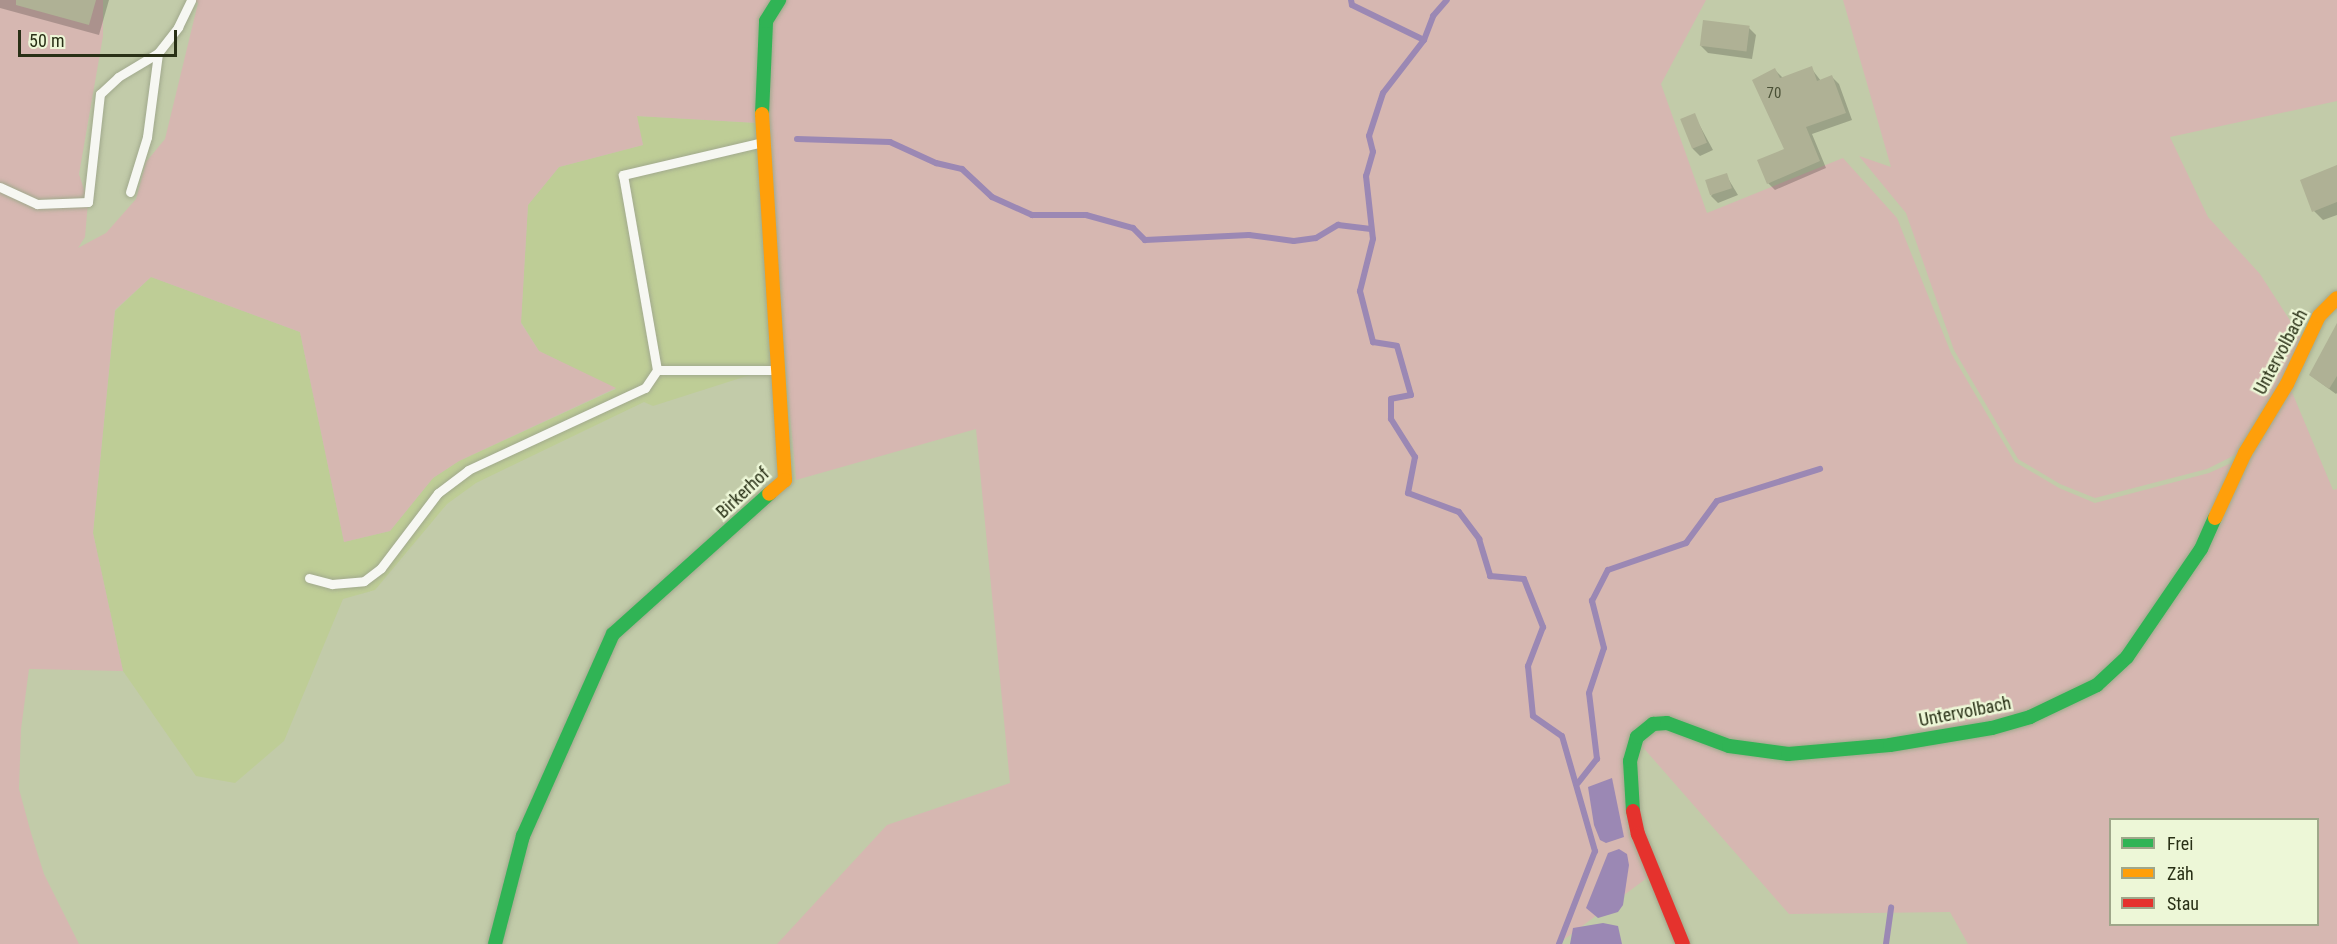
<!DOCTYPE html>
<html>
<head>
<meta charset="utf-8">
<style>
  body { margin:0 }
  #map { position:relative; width:2337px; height:944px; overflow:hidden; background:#c2cba9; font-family:"Roboto Condensed",sans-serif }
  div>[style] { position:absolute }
  .built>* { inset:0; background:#becd96 }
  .green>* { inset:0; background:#d6b7b1 }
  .water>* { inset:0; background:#9b88b4 }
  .shadow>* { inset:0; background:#0003 }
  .stream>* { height:6px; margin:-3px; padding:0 3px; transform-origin:3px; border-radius:3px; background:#9b88b4 }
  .building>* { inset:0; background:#afb195; transform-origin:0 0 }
  .roads { filter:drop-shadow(0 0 2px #a1a98d) drop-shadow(0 0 2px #a1a98d) }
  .lane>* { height:9px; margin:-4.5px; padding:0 4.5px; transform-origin:4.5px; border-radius:4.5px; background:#f6f7f2 }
  .fast>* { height:14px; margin:-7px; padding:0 7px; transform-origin:7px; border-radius:7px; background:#30b455 }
  .slow>* { height:14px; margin:-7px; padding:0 7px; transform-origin:7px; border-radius:7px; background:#ff9f0a }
  .jam>* { height:14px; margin:-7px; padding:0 7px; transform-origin:7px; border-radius:7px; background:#e5322d }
  span { translate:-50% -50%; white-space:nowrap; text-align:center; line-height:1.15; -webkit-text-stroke:5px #edf7d7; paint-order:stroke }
  .number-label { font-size:15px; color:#4a5036 }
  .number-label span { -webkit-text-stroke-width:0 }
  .street-label { font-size:18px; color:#293016 }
  .legend { position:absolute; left:2109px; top:818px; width:210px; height:108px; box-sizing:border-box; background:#edf7d7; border:2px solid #9fa78a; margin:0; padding:8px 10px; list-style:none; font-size:18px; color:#293016 }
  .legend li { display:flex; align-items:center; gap:12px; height:30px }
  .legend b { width:30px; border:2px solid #9fa78a }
  .scale { position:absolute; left:18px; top:30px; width:159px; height:27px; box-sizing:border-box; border:3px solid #293016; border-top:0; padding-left:8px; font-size:18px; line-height:21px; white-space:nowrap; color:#293016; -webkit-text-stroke:4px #edf7d7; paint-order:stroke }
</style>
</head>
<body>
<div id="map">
  <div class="built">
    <div style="clip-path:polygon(636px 116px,758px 123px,772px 368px,653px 406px,644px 402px,476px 483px,447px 504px,375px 590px,343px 599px,284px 741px,235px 783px,196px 776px,123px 671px,93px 533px,115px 311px,151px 277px,300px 332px,344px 542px,390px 531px,433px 478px,459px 461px,616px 389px,539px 351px,521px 322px,528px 205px,559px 167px,643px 145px)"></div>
  </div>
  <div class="green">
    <div style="clip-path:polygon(0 0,103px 0,103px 36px,79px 174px,88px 202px,85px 237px,78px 248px,106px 233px,136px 199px,146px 162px,165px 139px,198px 3px,193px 0,774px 0,758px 123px,637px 116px,643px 145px,559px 167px,528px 205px,521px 323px,539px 351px,616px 388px,459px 461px,433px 478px,390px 531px,344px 542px,300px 332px,151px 277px,115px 310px,93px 533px,123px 671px,29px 669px,21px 729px,19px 789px,31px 833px,44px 874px,79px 944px,0 944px)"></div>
    <div style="clip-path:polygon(evenodd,785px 0,1706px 0,1661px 84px,1707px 213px,1843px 158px,1897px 218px,1951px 353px,2015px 462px,2059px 488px,2095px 503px,2209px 473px,2247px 456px,2289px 385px,2333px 490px,2337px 489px,2337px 944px,1968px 944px,1950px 912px,1789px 914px,1633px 736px,1647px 878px,1558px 944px,777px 944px,887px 825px,1010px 783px,976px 429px,796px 480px,765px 142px,772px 21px,785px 0,2110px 820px,2318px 820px,2318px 924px,2110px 924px,2110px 820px)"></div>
    <div style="clip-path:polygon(1843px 0,2337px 0,2337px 101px,2170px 137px,2208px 217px,2260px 274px,2304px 342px,2241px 452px,2207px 469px,2095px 498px,2060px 484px,2018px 459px,1954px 350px,1906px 213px,1859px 156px,1891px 167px)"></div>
  </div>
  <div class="water">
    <div style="clip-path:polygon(1612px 778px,1624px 837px,1606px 843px,1600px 840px,1594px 825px,1588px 787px)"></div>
    <div style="clip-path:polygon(1619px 849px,1627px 854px,1629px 865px,1623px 905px,1618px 912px,1598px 918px,1586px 908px,1608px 853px)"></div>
    <div style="clip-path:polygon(1603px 923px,1618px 926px,1622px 944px,1570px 944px,1573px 928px)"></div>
  </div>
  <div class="shadow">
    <div style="clip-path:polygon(0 0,109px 0,99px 35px,0 8px)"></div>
    <div style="clip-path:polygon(1749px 28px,1756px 35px,1752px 59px,1708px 53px,1701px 46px)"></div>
    <div style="clip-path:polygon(1811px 68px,1821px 81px,1832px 77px,1839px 84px,1852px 120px,1812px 134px,1826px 168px,1775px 190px,1768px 183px,1786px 150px,1775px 70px,1783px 78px)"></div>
    <div style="clip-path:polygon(1694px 115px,1713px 150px,1700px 156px,1693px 149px)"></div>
    <div style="clip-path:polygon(2337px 165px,2337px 215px,2323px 220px,2314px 211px)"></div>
    <div style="clip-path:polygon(1726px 175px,1738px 195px,1718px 203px,1711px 196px)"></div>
    <div style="clip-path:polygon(2337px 341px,2337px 393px,2336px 394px,2310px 375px)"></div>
  </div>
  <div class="stream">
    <div style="left:1351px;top:0;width:5px;rotate:79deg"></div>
    <div style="left:1352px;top:5px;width:80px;rotate:25.9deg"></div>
    <div style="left:1424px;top:40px;width:67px;rotate:127.7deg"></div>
    <div style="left:1383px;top:93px;width:45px;rotate:108deg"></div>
    <div style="left:1369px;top:136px;width:16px;rotate:76deg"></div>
    <div style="left:1373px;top:152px;width:25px;rotate:106deg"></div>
    <div style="left:1366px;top:176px;width:63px;rotate:83.7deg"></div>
    <div style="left:1373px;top:239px;width:54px;rotate:104deg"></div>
    <div style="left:1360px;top:291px;width:53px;rotate:75.7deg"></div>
    <div style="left:1373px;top:342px;width:24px;rotate:9deg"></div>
    <div style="left:1397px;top:346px;width:51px;rotate:74.1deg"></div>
    <div style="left:1411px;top:395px;width:20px;rotate:169deg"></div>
    <div style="left:1391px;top:399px;width:20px;rotate:90deg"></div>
    <div style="left:1391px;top:419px;width:45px;rotate:57.7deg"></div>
    <div style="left:1415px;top:457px;width:37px;rotate:101deg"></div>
    <div style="left:1408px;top:493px;width:54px;rotate:20.4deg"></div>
    <div style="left:1459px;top:512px;width:34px;rotate:53deg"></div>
    <div style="left:1479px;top:539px;width:39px;rotate:73deg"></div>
    <div style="left:1490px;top:576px;width:34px;rotate:5deg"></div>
    <div style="left:1524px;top:579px;width:52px;rotate:68.4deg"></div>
    <div style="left:1543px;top:627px;width:42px;rotate:111deg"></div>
    <div style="left:1528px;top:666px;width:50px;rotate:84.3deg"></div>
    <div style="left:1533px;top:716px;width:35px;rotate:35deg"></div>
    <div style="left:1562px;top:736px;width:120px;rotate:74deg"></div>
    <div style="left:1595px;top:851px;width:100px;rotate:111.2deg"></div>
    <div style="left:1424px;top:40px;width:26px;rotate:-69deg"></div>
    <div style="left:1433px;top:16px;width:21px;rotate:-49deg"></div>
    <div style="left:797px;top:139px;width:93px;rotate:1.8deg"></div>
    <div style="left:890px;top:142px;width:51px;rotate:24.5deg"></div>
    <div style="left:936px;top:163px;width:27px;rotate:13deg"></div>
    <div style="left:962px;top:169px;width:41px;rotate:43deg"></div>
    <div style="left:992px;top:197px;width:44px;rotate:24.2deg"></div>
    <div style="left:1032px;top:215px;width:54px"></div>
    <div style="left:1086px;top:215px;width:49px;rotate:15.5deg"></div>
    <div style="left:1133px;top:228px;width:17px;rotate:45deg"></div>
    <div style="left:1145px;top:240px;width:104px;rotate:-2.8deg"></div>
    <div style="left:1249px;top:235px;width:45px;rotate:7.6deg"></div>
    <div style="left:1294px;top:241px;width:22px;rotate:-8deg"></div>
    <div style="left:1316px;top:238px;width:26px;rotate:-31deg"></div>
    <div style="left:1338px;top:225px;width:33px;rotate:7deg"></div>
    <div style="left:1578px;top:783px;width:31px;rotate:-52deg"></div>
    <div style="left:1597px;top:759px;width:66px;rotate:-96.9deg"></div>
    <div style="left:1589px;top:693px;width:47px;rotate:-71.6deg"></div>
    <div style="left:1604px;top:648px;width:49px;rotate:-104.3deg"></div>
    <div style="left:1592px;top:601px;width:35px;rotate:-63deg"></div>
    <div style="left:1608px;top:570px;width:83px;rotate:-19.1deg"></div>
    <div style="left:1686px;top:543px;width:52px;rotate:-53.6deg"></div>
    <div style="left:1717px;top:501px;width:108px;rotate:-17.3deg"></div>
    <div style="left:1886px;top:944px;width:37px;rotate:-82deg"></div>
  </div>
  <div class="building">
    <div style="clip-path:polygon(16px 0,96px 0,89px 25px,16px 5px)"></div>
    <div style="left:1703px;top:20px;width:47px;height:26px;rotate:7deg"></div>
    <div style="clip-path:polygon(1812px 66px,1817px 81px,1832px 75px,1846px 113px,1806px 127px,1820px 161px,1767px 184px,1757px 160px,1784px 149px,1752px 80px,1775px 68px,1780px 78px)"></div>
    <div style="left:1695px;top:113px;width:32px;height:16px;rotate:68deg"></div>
    <div style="clip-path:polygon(2337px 165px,2337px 202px,2312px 212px,2300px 180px)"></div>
    <div style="left:1727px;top:173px;width:16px;height:23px;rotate:72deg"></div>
    <div style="clip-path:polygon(2337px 323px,2337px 376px,2329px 389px,2309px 375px)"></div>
  </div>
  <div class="roads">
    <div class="lane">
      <div style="left:759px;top:143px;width:140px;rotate:166.8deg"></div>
      <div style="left:623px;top:175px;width:198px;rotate:80.1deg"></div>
      <div style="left:657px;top:370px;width:117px"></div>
      <div style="left:0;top:187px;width:41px;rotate:24.7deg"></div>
      <div style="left:37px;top:204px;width:51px;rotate:-2.2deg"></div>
      <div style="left:88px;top:202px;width:109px;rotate:-83.7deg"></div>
      <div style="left:100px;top:94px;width:25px;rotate:-43deg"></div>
      <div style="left:118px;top:77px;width:47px;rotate:-31deg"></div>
      <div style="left:158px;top:53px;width:33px;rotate:-52deg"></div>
      <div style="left:178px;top:27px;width:30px;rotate:-64deg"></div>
      <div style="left:130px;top:192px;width:58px;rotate:-72.8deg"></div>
      <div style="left:147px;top:137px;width:85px;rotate:-82.5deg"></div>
      <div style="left:309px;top:578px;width:24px;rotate:15deg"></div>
      <div style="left:332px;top:584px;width:32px;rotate:-5deg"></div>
      <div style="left:364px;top:581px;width:21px;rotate:-37deg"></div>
      <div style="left:381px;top:568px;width:94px;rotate:-52.8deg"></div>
      <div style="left:438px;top:493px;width:38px;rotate:-37deg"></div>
      <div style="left:468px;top:470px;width:195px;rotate:-24.9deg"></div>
      <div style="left:645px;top:388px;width:22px;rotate:-56deg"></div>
    </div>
    <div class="fast">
      <div style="left:762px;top:114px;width:93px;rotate:-87.5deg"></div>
      <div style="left:766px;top:21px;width:25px;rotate:-58deg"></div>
      <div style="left:1633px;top:811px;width:50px;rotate:-93.4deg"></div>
      <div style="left:1630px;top:761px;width:25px;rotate:-74deg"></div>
      <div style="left:1637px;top:737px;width:21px;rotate:-39deg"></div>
      <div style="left:1653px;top:724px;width:14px;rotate:-4deg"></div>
      <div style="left:1667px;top:723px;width:66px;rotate:20.4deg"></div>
      <div style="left:1729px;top:746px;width:60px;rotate:7.7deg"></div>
      <div style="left:1788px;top:754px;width:102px;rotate:-5deg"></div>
      <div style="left:1890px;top:745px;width:103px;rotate:-9.5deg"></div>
      <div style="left:1992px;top:728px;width:40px;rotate:-16deg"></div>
      <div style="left:2030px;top:717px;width:74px;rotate:-25.5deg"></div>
      <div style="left:2097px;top:685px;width:41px;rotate:-43deg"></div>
      <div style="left:2127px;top:657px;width:131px;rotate:-55.6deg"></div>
      <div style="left:2201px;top:549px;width:34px;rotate:-66deg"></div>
      <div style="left:495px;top:944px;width:112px;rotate:-75.5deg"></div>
      <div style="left:523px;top:836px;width:221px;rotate:-66deg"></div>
      <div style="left:613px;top:634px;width:210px;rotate:-41.9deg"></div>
    </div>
    <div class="slow">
      <div style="left:762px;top:114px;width:367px;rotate:86.4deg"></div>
      <div style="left:785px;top:480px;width:21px;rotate:139deg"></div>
      <div style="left:2215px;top:518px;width:72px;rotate:-65.2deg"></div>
      <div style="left:2245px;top:453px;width:81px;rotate:-58.7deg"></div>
      <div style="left:2287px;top:384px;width:75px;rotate:-64.8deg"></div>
      <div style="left:2319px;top:316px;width:25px;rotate:-45deg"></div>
    </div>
    <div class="jam">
      <div style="left:1633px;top:811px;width:24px;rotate:78deg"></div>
      <div style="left:1638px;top:834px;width:119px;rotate:67.8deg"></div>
    </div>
  </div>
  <div class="number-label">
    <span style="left:1774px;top:94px">70</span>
  </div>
  <div class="street-label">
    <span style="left:2281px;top:352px;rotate:-62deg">Untervolbach</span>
    <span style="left:743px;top:493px;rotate:-43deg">Birkerhof</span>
    <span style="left:1965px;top:712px;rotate:-11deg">Untervolbach</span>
  </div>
  <ul class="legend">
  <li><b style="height:8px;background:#30b455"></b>Frei</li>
  <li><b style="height:8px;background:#ff9f0a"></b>Zäh</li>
  <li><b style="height:8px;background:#e5322d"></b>Stau</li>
  </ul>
  <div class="scale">50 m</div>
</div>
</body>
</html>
